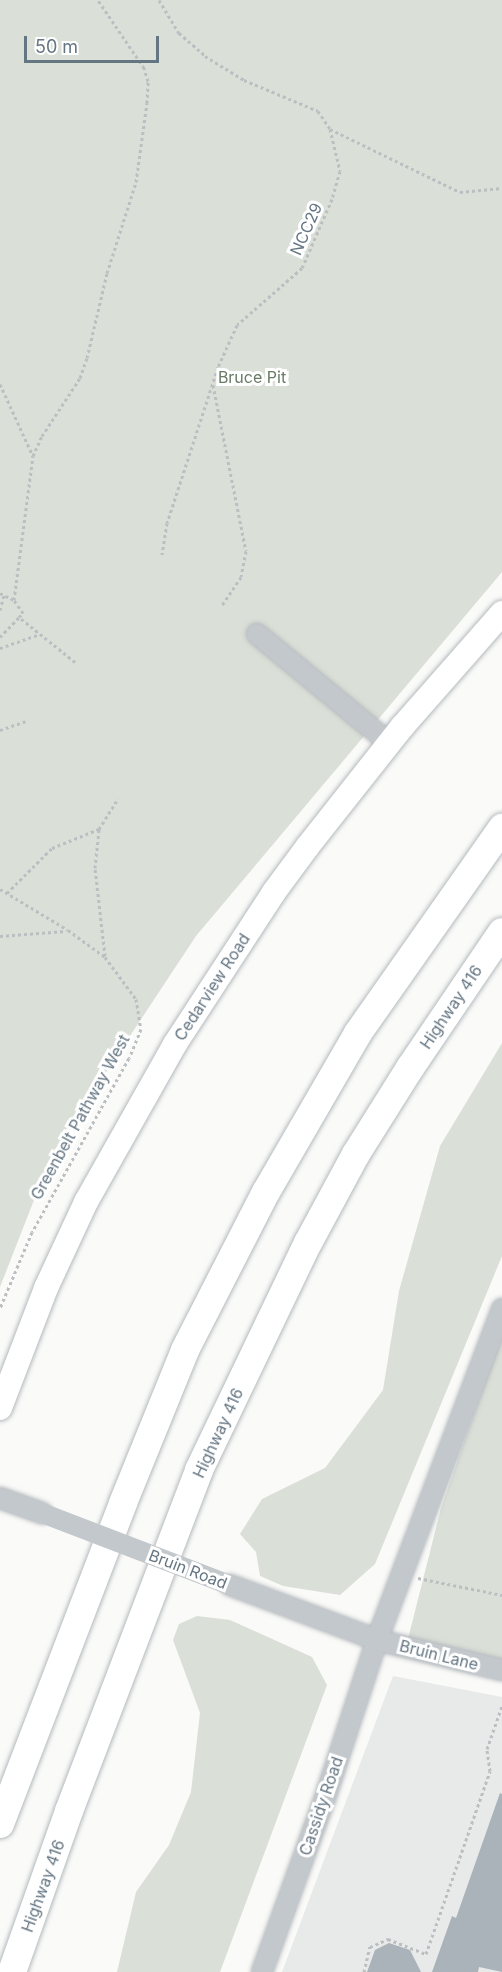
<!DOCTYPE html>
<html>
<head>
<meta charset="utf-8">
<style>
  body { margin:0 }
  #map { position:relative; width:502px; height:1972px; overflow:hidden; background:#fafaf8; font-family:Inter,sans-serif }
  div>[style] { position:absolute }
  .built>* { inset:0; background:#e8e9e9 }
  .green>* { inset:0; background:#dadfd7 }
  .building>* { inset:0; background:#aab3b9 }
  .path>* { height:3px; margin-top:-1.5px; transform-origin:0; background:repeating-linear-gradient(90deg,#bbbfc2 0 3px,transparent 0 6px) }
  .roads { filter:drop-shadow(0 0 2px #b5babe) drop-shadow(0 0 2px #b5babe) }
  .minor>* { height:20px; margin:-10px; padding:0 10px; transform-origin:10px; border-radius:10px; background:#c3c8cc }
  .major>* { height:24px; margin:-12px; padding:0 12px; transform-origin:12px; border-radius:12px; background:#fff }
  .highway>* { height:28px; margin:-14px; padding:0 14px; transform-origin:14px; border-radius:14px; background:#fff }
  .minor-bridge>* { height:20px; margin:-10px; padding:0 10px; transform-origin:10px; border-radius:10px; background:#c3c8cc }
  span { translate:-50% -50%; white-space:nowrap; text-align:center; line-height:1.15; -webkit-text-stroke:6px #fff; paint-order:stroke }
  .street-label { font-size:16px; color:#657683 }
  .park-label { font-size:16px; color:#687a64 }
  .scale { position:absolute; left:24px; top:36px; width:135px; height:27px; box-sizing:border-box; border:3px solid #657683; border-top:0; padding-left:8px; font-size:18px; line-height:21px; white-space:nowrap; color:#657683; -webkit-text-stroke:4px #fff; paint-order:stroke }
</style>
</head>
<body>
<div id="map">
  <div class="built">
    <div style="clip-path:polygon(393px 1676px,502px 1697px,502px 1972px,282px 1972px)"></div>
  </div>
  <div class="green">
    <div style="clip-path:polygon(0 0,502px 0,502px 572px,196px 936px,52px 1154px,0 1287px)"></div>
    <div style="clip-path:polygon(502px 1043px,502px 1256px,375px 1564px,340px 1595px,283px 1586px,260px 1576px,256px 1552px,240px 1534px,262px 1499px,325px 1468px,383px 1390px,399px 1291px,440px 1146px)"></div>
    <div style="clip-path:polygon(502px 1334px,502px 1660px,408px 1639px,441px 1508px)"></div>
    <div style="clip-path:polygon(197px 1616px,230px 1620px,312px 1657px,327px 1685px,220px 1972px,117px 1972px,136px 1892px,169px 1845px,191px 1792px,200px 1713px,173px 1640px,179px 1624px)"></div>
  </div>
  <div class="building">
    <div style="clip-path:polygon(500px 1793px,502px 1794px,502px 1972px,479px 1967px,478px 1972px,432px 1972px,452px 1916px,456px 1918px)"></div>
    <div style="clip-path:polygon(389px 1943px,410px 1950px,421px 1972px,367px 1972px,375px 1950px)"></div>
  </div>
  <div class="path">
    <div style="left:159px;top:0;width:39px;rotate:59deg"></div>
    <div style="left:179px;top:33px;width:35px;rotate:41deg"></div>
    <div style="left:205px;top:56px;width:46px;rotate:31.6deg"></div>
    <div style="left:244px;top:80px;width:80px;rotate:22.7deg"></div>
    <div style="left:318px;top:111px;width:22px;rotate:56deg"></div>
    <div style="left:330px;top:129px;width:43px;rotate:76.6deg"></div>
    <div style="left:340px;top:171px;width:29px;rotate:106deg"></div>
    <div style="left:332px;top:199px;width:75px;rotate:113.5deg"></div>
    <div style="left:302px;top:268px;width:86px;rotate:138.8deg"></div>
    <div style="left:237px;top:325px;width:46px;rotate:114.3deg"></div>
    <div style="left:218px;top:367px;width:164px;rotate:108.1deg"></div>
    <div style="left:167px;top:523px;width:32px;rotate:99deg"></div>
    <div style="left:330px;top:129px;width:144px;rotate:25.9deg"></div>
    <div style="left:460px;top:192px;width:42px;rotate:-5.4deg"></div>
    <div style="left:0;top:384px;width:79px;rotate:65.4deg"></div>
    <div style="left:213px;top:385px;width:169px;rotate:78.8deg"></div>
    <div style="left:246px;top:551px;width:26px;rotate:101deg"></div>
    <div style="left:241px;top:577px;width:34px;rotate:124deg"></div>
    <div style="left:0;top:593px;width:16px;rotate:27deg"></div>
    <div style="left:0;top:610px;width:16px;rotate:-75deg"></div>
    <div style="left:0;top:637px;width:28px;rotate:-46deg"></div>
    <div style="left:0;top:648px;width:42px;rotate:-19.3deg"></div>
    <div style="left:75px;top:662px;width:72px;rotate:-141.2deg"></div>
    <div style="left:19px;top:617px;width:6px;rotate:-45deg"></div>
    <div style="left:23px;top:613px;width:16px;rotate:-125deg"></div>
    <div style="left:14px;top:600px;width:145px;rotate:-82.5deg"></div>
    <div style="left:33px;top:456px;width:22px;rotate:-66deg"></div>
    <div style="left:42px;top:436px;width:69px;rotate:-56.8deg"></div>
    <div style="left:80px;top:378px;width:21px;rotate:-71deg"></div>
    <div style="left:87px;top:358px;width:87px;rotate:-76.8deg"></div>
    <div style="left:107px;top:273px;width:96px;rotate:-72.3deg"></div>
    <div style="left:136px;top:182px;width:80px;rotate:-82.1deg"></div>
    <div style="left:147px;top:103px;width:22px;rotate:-87deg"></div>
    <div style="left:148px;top:81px;width:14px;rotate:-107deg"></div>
    <div style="left:144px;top:68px;width:82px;rotate:-124.1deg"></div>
    <div style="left:0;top:730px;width:28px;rotate:-19deg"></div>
    <div style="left:0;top:889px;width:79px;rotate:31.1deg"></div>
    <div style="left:68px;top:930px;width:46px;rotate:36.1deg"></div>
    <div style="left:105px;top:957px;width:52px;rotate:53.6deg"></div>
    <div style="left:136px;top:999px;width:30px;rotate:81deg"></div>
    <div style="left:141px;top:1029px;width:31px;rotate:112deg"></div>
    <div style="left:129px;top:1058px;width:199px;rotate:119.1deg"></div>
    <div style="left:32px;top:1232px;width:82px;rotate:112.8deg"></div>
    <div style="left:7px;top:893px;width:64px;rotate:-45deg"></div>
    <div style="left:52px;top:848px;width:51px;rotate:-22deg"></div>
    <div style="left:0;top:936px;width:66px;rotate:-4.3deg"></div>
    <div style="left:105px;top:956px;width:89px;rotate:-96.5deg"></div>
    <div style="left:95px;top:868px;width:39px;rotate:-84deg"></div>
    <div style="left:99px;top:829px;width:36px;rotate:-58deg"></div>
    <div style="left:418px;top:1578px;width:86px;rotate:11.4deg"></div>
    <div style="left:364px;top:1972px;width:26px;rotate:-77deg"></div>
    <div style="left:370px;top:1947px;width:20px;rotate:-24deg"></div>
    <div style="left:388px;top:1939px;width:41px;rotate:21.5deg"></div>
    <div style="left:426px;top:1954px;width:194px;rotate:-70.7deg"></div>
    <div style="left:490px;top:1771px;width:22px;rotate:-98deg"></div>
    <div style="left:487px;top:1749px;width:46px;rotate:-70.8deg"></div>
  </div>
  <div class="roads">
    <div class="minor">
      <div style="left:257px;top:634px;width:171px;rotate:39.5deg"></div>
      <div style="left:0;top:1498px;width:45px;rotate:19.7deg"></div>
      <div style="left:230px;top:1585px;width:157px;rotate:20.5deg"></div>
      <div style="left:377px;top:1640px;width:129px;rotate:13.5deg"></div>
      <div style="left:262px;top:1972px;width:185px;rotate:-70.1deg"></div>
      <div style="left:325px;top:1798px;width:166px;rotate:-71.8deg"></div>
      <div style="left:377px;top:1640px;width:354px;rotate:-69.3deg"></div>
    </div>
    <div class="major">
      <div style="left:0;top:1408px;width:129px;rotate:-69deg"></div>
      <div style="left:46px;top:1288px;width:95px;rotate:-65.1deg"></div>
      <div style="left:86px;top:1202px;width:181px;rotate:-60.6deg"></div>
      <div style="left:175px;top:1044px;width:181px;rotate:-56.9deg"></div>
      <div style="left:274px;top:892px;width:57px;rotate:-53.5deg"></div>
      <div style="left:308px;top:846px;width:152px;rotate:-51.7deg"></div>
      <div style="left:402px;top:727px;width:152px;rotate:-48.7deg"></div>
    </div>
    <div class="highway">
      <div style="left:0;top:1824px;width:344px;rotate:-69deg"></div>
      <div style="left:123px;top:1503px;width:165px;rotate:-67.9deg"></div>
      <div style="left:185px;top:1350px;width:178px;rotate:-62.9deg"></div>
      <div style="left:266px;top:1192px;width:184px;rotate:-59.9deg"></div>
      <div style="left:358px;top:1033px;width:251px;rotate:-54.9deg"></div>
      <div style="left:12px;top:1972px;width:171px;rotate:-70.5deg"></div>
      <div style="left:69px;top:1811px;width:365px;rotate:-69.1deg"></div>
      <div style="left:199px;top:1470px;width:252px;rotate:-64.4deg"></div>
      <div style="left:308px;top:1243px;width:101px;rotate:-61.7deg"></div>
      <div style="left:356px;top:1154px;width:102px;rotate:-57.9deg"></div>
      <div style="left:410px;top:1068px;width:164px;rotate:-55.9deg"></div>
    </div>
  </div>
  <div class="minor-bridge">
    <div style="left:42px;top:1513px;width:201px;rotate:21deg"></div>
  </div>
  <div class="street-label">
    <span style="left:306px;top:229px;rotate:-66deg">NCC29</span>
    <span style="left:212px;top:987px;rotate:-57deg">Cedarview Road</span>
    <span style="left:451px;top:1007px;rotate:-56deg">Highway 416</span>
    <span style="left:80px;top:1117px;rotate:-61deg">Greenbelt Pathway West</span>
    <span style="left:218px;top:1433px;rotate:-65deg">Highway 416</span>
    <span style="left:188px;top:1569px;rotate:21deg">Bruin Road</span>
    <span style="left:439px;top:1655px;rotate:14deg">Bruin Lane</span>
    <span style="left:321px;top:1806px;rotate:-71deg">Cassidy Road</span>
    <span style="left:43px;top:1886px;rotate:-70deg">Highway 416</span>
  </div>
  <div class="park-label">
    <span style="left:252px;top:377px">Bruce Pit</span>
  </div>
  <div class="scale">50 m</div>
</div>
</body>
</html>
